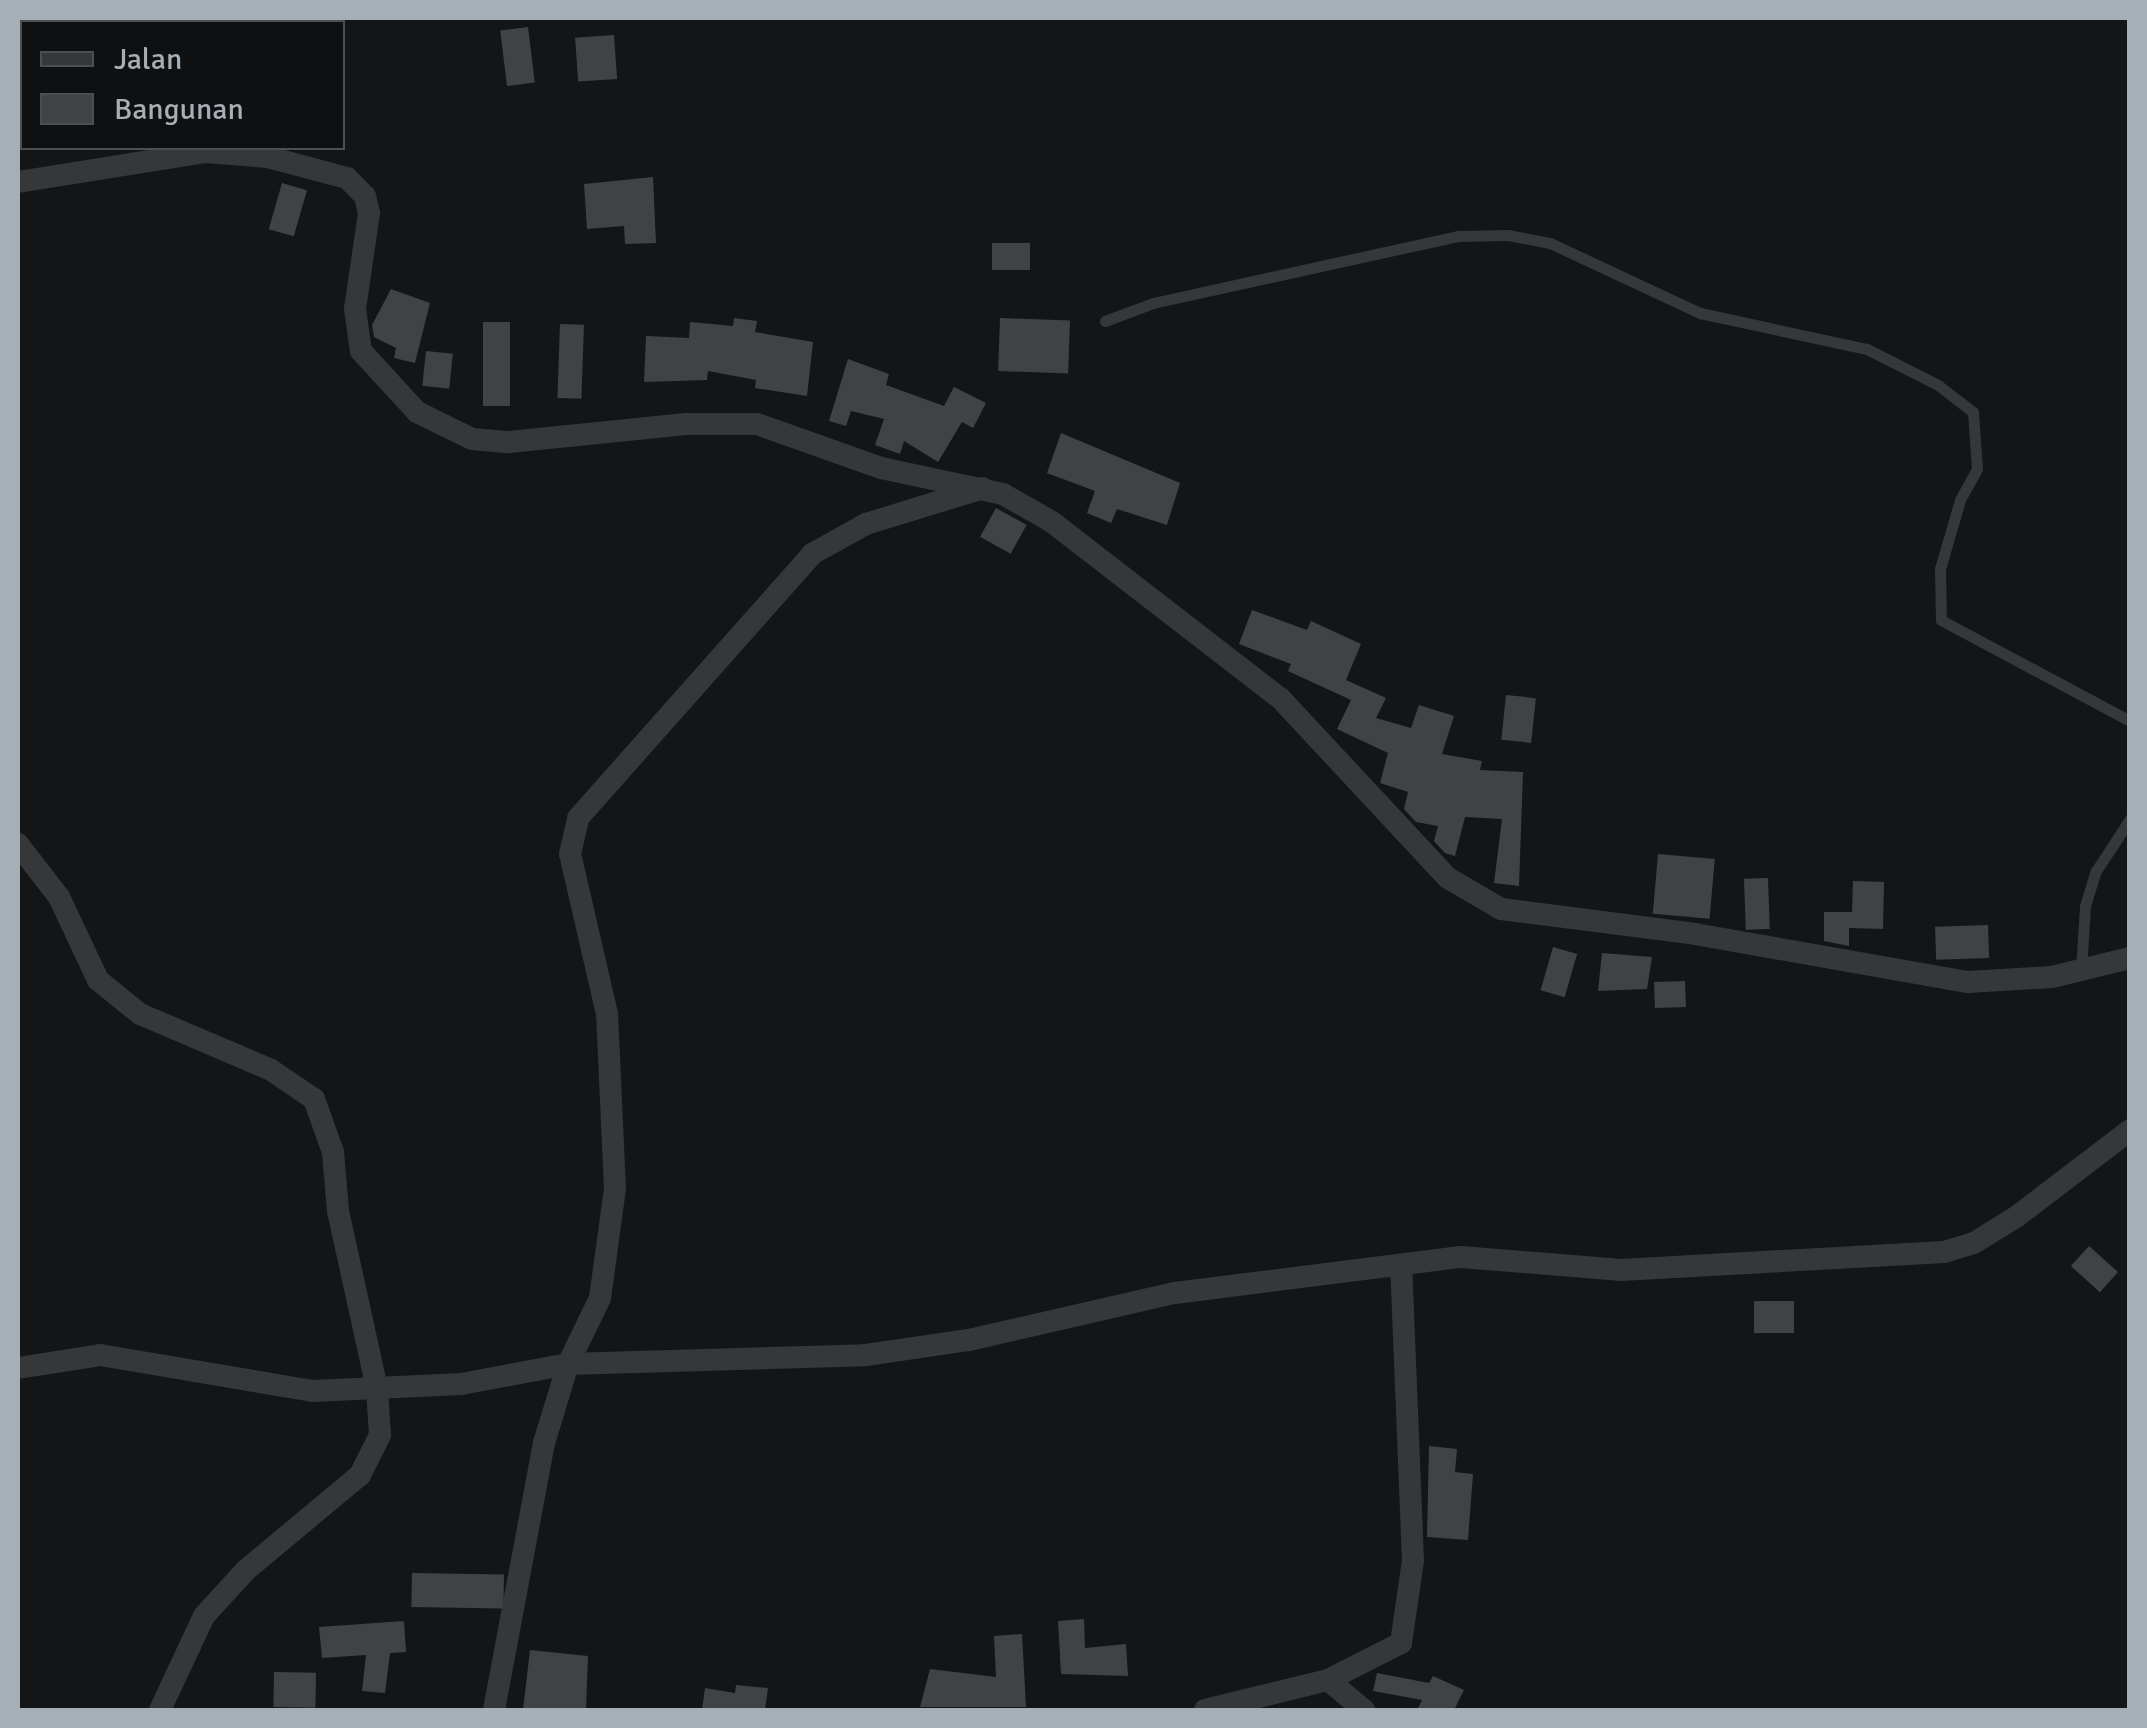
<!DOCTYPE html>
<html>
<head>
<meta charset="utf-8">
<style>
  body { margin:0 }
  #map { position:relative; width:2147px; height:1728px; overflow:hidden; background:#141516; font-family:Signika,sans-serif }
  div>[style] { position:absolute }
  .building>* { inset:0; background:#404346; transform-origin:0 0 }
  .lane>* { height:11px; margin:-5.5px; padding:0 5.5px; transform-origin:5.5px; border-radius:5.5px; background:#35373b }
  .street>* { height:22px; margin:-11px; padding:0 11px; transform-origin:11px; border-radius:11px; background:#35373b }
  span { translate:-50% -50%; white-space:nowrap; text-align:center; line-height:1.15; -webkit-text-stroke:10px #0f1011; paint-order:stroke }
  .frame { position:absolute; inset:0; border:20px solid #a6aeb6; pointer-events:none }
  .legend { position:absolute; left:20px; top:20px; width:325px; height:130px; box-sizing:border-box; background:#0f1011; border:2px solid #4b4f53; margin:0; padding:12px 18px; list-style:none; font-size:30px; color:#a6aeb6 }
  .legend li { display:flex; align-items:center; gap:20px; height:50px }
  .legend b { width:50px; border:2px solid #4b4f53 }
</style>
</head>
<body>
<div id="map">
  <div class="building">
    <div style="left:528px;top:27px;width:56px;height:28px;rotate:83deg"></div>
    <div style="left:614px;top:35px;width:44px;height:39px;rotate:86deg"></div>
    <div style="clip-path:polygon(653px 177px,656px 243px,625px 244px,624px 226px,587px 229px,584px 184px)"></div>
    <div style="left:282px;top:183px;width:26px;height:48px;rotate:16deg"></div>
    <div style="left:1030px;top:243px;width:27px;height:38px;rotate:90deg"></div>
    <div style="clip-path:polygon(391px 289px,430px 303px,415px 363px,394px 358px,396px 348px,374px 337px,372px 325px)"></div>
    <div style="clip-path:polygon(734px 318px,757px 321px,755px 332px,813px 342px,807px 396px,755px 388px,756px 380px,708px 371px,707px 380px,644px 382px,646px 336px,689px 338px,690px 322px,733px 326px)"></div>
    <div style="left:1000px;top:318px;width:70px;height:53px;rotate:2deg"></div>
    <div style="left:483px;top:322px;width:27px;height:84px"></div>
    <div style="left:560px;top:324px;width:24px;height:74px;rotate:2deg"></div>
    <div style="left:426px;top:351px;width:27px;height:35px;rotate:6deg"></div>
    <div style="clip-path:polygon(848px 359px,889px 374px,886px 385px,944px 406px,954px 387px,986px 403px,973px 428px,962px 422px,938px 462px,904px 441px,900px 454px,875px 445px,884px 419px,851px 411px,846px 426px,829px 421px)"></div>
    <div style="clip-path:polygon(1061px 433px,1180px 483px,1167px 525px,1117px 509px,1111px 523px,1087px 513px,1095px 491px,1047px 473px)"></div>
    <div style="left:996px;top:508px;width:35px;height:33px;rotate:29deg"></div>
    <div style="clip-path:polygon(1252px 610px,1307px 630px,1311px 621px,1361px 644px,1346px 680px,1386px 698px,1376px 718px,1411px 728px,1419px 705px,1454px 716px,1442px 754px,1482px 761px,1480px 770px,1523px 772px,1519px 886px,1494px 883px,1502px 819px,1465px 817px,1455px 856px,1445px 853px,1434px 841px,1438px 826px,1416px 822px,1404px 809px,1408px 792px,1380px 783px,1388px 753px,1337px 729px,1351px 700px,1288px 671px,1291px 664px,1239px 644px)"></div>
    <div style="left:1506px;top:695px;width:30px;height:45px;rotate:6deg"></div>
    <div style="left:1658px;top:854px;width:57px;height:60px;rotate:5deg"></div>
    <div style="left:1768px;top:878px;width:51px;height:24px;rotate:88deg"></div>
    <div style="clip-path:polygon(1853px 881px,1884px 882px,1883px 929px,1849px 928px,1849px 946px,1824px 941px,1824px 912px,1852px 912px)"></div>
    <div style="left:1988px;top:925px;width:33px;height:53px;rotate:88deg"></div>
    <div style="left:1553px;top:947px;width:25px;height:45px;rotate:16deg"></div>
    <div style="clip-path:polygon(1602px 953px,1652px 957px,1647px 989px,1598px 991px)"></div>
    <div style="left:1685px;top:981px;width:26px;height:31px;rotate:88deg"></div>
    <div style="left:2089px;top:1246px;width:39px;height:27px;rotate:42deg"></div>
    <div style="left:1754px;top:1301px;width:40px;height:32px"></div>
    <div style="clip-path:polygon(1429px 1446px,1457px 1449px,1455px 1472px,1473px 1474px,1468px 1540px,1427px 1537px)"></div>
    <div style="left:412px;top:1573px;width:92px;height:34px;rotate:1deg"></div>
    <div style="clip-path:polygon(1084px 1619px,1085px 1648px,1126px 1644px,1128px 1676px,1061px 1674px,1058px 1621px)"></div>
    <div style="clip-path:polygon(404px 1621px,406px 1652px,390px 1653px,385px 1693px,362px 1691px,366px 1655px,322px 1658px,319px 1627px)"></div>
    <div style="clip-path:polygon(1022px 1634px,1026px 1707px,920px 1707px,930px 1669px,996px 1677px,994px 1636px)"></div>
    <div style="clip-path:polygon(530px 1650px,588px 1656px,586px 1710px,523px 1710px)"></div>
    <div style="left:274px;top:1672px;width:42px;height:35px;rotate:1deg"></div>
    <div style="clip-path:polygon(1377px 1673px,1429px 1683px,1433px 1676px,1464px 1690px,1454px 1710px,1417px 1710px,1422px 1700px,1373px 1691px)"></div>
    <div style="clip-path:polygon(736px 1685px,768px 1688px,765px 1710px,702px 1710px,705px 1688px,735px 1693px)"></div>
  </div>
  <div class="lane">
    <div style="left:1105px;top:321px;width:51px;rotate:-20.6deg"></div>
    <div style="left:1153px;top:303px;width:313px;rotate:-12.4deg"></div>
    <div style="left:1459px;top:236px;width:49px;rotate:-1.2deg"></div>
    <div style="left:1508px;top:235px;width:43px;rotate:10.8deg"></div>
    <div style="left:1550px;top:243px;width:166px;rotate:25deg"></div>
    <div style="left:1700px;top:313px;width:171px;rotate:12.2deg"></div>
    <div style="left:1867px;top:349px;width:80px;rotate:26.9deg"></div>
    <div style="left:1938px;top:385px;width:44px;rotate:37.6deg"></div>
    <div style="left:1973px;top:412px;width:57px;rotate:86deg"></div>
    <div style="left:1977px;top:469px;width:35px;rotate:119deg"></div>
    <div style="left:1960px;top:500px;width:72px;rotate:106.2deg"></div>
    <div style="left:1940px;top:569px;width:51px;rotate:88.9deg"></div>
    <div style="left:1941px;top:620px;width:214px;rotate:28.1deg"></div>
    <div style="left:2081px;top:970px;width:64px;rotate:-86.4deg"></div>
    <div style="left:2085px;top:906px;width:37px;rotate:-73deg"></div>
    <div style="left:2096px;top:871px;width:62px;rotate:-56.8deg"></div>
  </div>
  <div class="street">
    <div style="left:18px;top:182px;width:189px;rotate:-9.1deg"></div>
    <div style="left:205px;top:152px;width:63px;rotate:4.5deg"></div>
    <div style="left:268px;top:157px;width:82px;rotate:14.9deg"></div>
    <div style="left:347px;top:178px;width:25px;rotate:45deg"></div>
    <div style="left:365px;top:196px;width:17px;rotate:77deg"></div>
    <div style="left:369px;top:213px;width:97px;rotate:98.3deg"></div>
    <div style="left:355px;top:309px;width:42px;rotate:81.9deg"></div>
    <div style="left:361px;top:351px;width:83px;rotate:47.4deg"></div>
    <div style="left:417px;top:412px;width:61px;rotate:26.1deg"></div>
    <div style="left:472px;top:439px;width:37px;rotate:5deg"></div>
    <div style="left:509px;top:442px;width:178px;rotate:-5.8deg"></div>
    <div style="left:686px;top:424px;width:71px"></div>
    <div style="left:757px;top:424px;width:132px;rotate:19.5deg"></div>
    <div style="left:881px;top:468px;width:125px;rotate:12deg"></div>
    <div style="left:1003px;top:494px;width:56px;rotate:29.7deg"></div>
    <div style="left:1052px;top:522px;width:288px;rotate:37.7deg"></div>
    <div style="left:1280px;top:698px;width:246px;rotate:47deg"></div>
    <div style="left:1448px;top:878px;width:61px;rotate:30.3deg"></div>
    <div style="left:1501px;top:909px;width:196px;rotate:7.3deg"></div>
    <div style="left:1695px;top:934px;width:277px;rotate:10deg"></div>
    <div style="left:1968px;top:982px;width:84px;rotate:-3.4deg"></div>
    <div style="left:2052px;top:977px;width:80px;rotate:-13.7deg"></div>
    <div style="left:18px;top:844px;width:67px;rotate:52.3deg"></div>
    <div style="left:59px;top:897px;width:92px;rotate:64.8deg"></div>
    <div style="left:98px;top:980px;width:54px;rotate:39deg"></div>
    <div style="left:140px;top:1014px;width:142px;rotate:23.1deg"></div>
    <div style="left:271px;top:1070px;width:52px;rotate:34deg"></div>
    <div style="left:314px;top:1099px;width:56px;rotate:70.3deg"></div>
    <div style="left:333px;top:1152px;width:59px;rotate:85.2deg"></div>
    <div style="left:338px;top:1211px;width:182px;rotate:77.6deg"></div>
    <div style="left:377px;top:1389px;width:46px;rotate:86.3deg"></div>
    <div style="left:380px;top:1435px;width:45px;rotate:116.6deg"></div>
    <div style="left:360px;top:1475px;width:148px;rotate:140.2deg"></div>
    <div style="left:246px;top:1570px;width:62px;rotate:132.4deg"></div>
    <div style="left:204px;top:1616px;width:104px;rotate:115.1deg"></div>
    <div style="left:18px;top:1368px;width:83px;rotate:-9deg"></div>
    <div style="left:100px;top:1355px;width:216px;rotate:9.6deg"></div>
    <div style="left:313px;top:1391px;width:148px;rotate:-2.7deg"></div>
    <div style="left:461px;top:1384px;width:109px;rotate:-10.6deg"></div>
    <div style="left:568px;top:1364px;width:73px;rotate:-64.1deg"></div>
    <div style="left:600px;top:1298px;width:110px;rotate:-82.2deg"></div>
    <div style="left:615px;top:1189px;width:175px;rotate:-92.6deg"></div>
    <div style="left:607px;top:1014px;width:164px;rotate:-103deg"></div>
    <div style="left:570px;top:854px;width:37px;rotate:-77deg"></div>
    <div style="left:578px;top:818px;width:353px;rotate:-48.4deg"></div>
    <div style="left:812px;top:554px;width:62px;rotate:-29.1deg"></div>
    <div style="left:866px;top:524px;width:122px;rotate:-17.1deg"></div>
    <div style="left:1328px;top:1680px;width:47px;rotate:39.8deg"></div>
    <div style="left:494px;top:1710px;width:272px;rotate:-79.4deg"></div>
    <div style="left:544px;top:1443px;width:83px;rotate:-73.1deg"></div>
    <div style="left:568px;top:1364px;width:298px;rotate:-1.7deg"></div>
    <div style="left:866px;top:1355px;width:104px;rotate:-8.3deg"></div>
    <div style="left:969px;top:1340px;width:211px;rotate:-12.9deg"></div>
    <div style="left:1175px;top:1293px;width:288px;rotate:-7.2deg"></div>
    <div style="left:1461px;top:1257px;width:161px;rotate:4.6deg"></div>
    <div style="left:1621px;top:1270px;width:324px;rotate:-3.2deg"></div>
    <div style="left:1944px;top:1252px;width:31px;rotate:-17deg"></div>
    <div style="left:1974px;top:1243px;width:49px;rotate:-31.8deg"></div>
    <div style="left:2016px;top:1217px;width:143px;rotate:-37.3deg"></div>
    <div style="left:1205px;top:1710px;width:127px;rotate:-13.7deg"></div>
    <div style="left:1328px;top:1680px;width:82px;rotate:-26.9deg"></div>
    <div style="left:1401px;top:1643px;width:83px;rotate:-81.7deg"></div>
    <div style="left:1413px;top:1561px;width:295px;rotate:-92.3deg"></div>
  </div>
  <div class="frame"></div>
  <ul class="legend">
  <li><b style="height:12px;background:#35373b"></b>Jalan</li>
  <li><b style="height:28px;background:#404346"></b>Bangunan</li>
  </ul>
</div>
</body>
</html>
